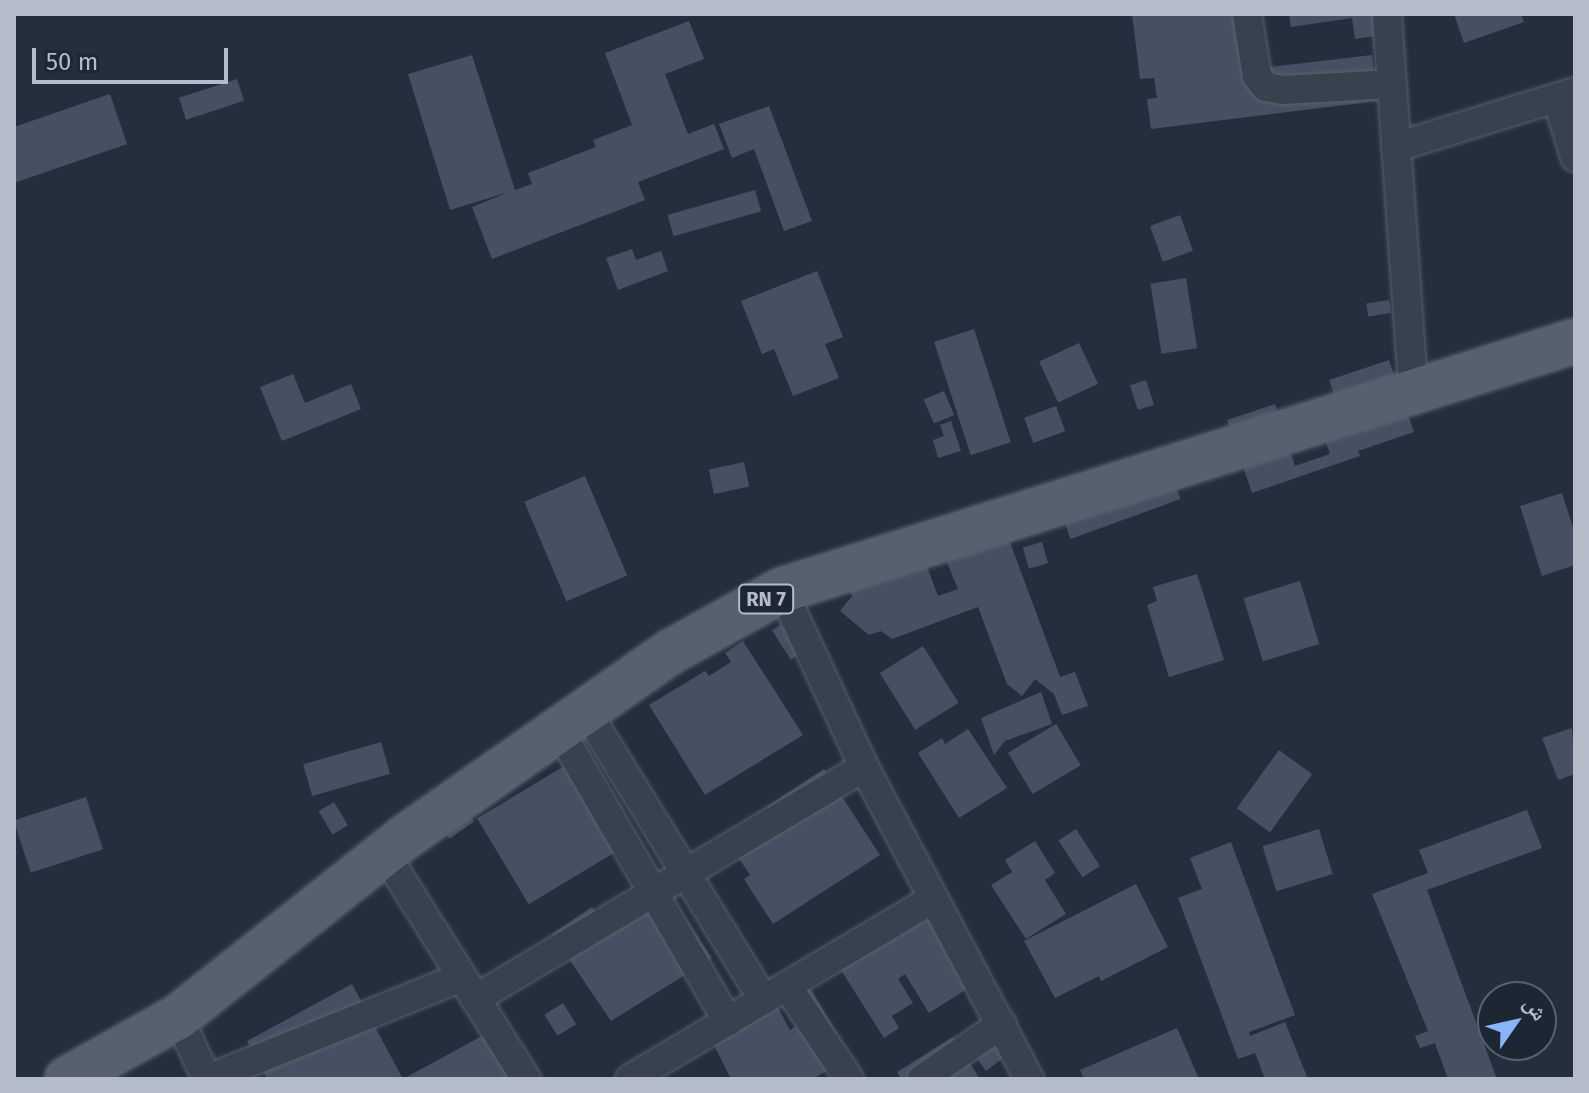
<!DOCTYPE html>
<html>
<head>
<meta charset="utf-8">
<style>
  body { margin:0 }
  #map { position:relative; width:1589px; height:1093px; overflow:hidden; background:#242f3e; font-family:"Fira Sans","Noto Naskh Arabic",sans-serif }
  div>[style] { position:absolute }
  .building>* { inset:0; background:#455162; transform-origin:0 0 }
  .roads { filter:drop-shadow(0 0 2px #565f6c) drop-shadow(0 0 2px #565f6c) }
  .street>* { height:28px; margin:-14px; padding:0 14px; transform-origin:14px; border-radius:14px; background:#38414e }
  .primary>* { height:44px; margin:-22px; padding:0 22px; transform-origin:22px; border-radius:22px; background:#56606e }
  span { translate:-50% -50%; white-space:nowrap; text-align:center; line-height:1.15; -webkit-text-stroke:6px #1d2633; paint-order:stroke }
  .shield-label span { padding:2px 6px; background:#1d2633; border:2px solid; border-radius:6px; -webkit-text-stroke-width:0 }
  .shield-label { font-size:20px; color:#b4bcc9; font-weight:700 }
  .frame { position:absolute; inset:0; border:16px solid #b4bcc9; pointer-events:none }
  .north { position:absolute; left:1477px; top:981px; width:80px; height:80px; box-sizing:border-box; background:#1d2633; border:2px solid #59626f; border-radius:50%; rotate:56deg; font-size:22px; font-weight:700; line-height:32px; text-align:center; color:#b4bcc9 }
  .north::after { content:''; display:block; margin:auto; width:28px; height:36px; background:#8ab4f8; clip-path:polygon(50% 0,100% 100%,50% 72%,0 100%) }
  .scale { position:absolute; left:32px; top:48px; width:196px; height:36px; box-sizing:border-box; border:4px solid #b4bcc9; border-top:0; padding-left:10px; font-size:24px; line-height:28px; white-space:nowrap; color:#b4bcc9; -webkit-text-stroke:6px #1d2633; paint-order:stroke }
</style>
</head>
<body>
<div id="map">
  <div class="building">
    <div style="clip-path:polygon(1132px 14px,1246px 14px,1253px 69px,1372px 55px,1377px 101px,1151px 129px,1147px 99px,1157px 98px,1154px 78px,1140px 79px)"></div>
    <div style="clip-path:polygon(1289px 14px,1379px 14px,1382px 35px,1355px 39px,1352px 18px,1291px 27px)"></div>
    <div style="clip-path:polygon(1454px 14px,1521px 14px,1524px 22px,1464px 43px)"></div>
    <div style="clip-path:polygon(689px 21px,704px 59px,665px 74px,688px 134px,714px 124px,724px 149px,638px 182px,645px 200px,492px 259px,472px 207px,509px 192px,450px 210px,408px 74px,472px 55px,515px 190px,532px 184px,528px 173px,596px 147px,593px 140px,632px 125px,605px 53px)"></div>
    <div style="left:237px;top:79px;width:23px;height:61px;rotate:72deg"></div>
    <div style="clip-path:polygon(110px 94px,127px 144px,14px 183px,14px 127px)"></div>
    <div style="clip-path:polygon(769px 106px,812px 221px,784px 231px,754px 149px,732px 158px,719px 124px)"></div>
    <div style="left:755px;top:190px;width:22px;height:91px;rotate:74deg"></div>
    <div style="left:1180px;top:215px;width:38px;height:32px;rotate:70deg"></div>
    <div style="clip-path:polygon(632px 249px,636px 260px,661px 251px,668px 271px,618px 290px,606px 258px)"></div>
    <div style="clip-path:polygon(817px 271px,843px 337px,825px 344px,839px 378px,793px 396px,774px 349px,762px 354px,741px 301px)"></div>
    <div style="left:1186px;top:278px;width:71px;height:36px;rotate:81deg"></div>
    <div style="left:1389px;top:300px;width:13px;height:23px;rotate:81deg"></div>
    <div style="left:974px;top:329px;width:119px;height:42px;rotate:72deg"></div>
    <div style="left:1079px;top:343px;width:45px;height:44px;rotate:65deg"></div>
    <div style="clip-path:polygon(1389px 360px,1414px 432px,1358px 451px,1360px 456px,1252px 493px,1227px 420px,1275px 404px,1295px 466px,1330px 454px,1321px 428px,1343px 421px,1329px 380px)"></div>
    <div style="clip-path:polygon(293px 374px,305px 403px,351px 384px,361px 409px,282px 441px,260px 387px)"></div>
    <div style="left:1146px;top:380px;width:26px;height:17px;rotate:72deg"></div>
    <div style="left:944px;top:391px;width:26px;height:22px;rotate:67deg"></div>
    <div style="left:1056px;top:406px;width:27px;height:34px;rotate:70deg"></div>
    <div style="clip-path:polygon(951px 421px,961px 451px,938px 458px,933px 440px,944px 436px,940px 425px)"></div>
    <div style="left:1164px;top:454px;width:48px;height:117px;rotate:70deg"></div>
    <div style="left:744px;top:462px;width:25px;height:36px;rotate:78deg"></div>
    <div style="left:585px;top:476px;width:108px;height:66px;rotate:67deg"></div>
    <div style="clip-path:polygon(1562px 493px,1575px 534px,1575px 565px,1542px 576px,1520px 506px)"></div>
    <div style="clip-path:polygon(1001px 518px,1060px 677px,1075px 672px,1088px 706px,1062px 715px,1054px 694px,1035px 679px,1022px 696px,1007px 684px,978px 607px,892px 639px,881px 631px,869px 635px,840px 611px,852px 596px,839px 562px,915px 534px,938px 596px,958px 589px,938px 541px)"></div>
    <div style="left:1042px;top:542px;width:22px;height:20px;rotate:74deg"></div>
    <div style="clip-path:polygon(1197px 574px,1224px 660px,1169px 677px,1147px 605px,1157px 601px,1153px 587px)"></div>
    <div style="left:1300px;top:581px;width:66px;height:59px;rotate:73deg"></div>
    <div style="left:797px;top:614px;width:35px;height:30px;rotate:57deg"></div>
    <div style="clip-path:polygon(743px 641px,803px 735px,705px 795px,649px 705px,705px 671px,709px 676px,731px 662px,725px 653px)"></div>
    <div style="left:923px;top:646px;width:67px;height:51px;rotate:58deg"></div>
    <div style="clip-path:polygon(1041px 692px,1052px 724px,1005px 741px,994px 755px,981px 718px)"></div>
    <div style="left:1056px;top:724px;width:48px;height:56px;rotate:59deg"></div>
    <div style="clip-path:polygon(1572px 728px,1575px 774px,1558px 780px,1542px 738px)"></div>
    <div style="clip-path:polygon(968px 729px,1007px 788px,959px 818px,918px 753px,942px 738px,945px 744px)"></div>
    <div style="left:381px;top:742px;width:33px;height:81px;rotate:74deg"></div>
    <div style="left:1279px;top:750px;width:41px;height:72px;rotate:36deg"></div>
    <div style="left:586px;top:753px;width:100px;height:127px;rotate:59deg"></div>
    <div style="clip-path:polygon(824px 769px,880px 855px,773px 924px,744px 879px,750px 875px,726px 839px,780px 824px,768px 806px)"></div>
    <div style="left:86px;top:797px;width:55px;height:76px;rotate:72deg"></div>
    <div style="left:334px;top:802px;width:27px;height:18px;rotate:59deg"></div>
    <div style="left:463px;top:806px;width:19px;height:30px;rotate:55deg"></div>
    <div style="clip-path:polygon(1527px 810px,1542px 848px,1427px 890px,1497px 1079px,1448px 1079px,1435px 1043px,1420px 1048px,1415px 1036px,1428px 1031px,1372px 894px,1428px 873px,1419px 850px)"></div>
    <div style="left:1076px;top:829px;width:44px;height:21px;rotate:57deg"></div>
    <div style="left:1319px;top:829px;width:47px;height:59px;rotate:73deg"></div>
    <div style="clip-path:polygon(1035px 841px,1055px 873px,1045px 880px,1066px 914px,1026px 939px,991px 885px,1012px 872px,1005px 860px)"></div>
    <div style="clip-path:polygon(1231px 842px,1295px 1015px,1249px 1032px,1250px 1036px,1285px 1022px,1308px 1079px,1265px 1079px,1255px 1053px,1238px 1059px,1178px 898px,1202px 889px,1190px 858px)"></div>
    <div style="clip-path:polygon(655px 874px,712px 958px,611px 1021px,552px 934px,592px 907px,596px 913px)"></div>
    <div style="clip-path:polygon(1136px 884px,1168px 947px,1101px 981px,1099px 976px,1055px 998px,1024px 941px)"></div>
    <div style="clip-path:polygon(928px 895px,981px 980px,929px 1013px,905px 974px,898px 979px,913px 1003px,892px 1016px,899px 1028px,884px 1038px,827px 948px,882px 913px,895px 935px)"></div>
    <div style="clip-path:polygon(801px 972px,851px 1058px,812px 1079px,731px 1079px,705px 1027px,769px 991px,790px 1030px,796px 1026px,774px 987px)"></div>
    <div style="clip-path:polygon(352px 984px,403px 1079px,267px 1079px,247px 1041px)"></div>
    <div style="left:563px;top:1003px;width:25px;height:22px;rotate:58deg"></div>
    <div style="clip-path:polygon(1002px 1017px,1003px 1058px,986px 1071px,973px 1053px)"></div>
    <div style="clip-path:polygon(504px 1024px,512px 1079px,403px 1079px)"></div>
    <div style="clip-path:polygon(1177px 1028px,1199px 1079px,1084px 1079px,1080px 1070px)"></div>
    <div style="clip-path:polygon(953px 1037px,980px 1079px,901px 1079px,897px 1072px)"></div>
  </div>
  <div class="roads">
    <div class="street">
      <div style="left:1247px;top:14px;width:63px;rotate:80.8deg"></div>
      <div style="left:1257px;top:76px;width:14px;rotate:51deg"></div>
      <div style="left:1266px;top:87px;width:17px;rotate:10deg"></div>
      <div style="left:1283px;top:90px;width:109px;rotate:-3.2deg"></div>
      <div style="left:1387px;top:14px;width:377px;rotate:86deg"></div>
      <div style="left:1557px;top:98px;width:62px;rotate:73deg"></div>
      <div style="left:1396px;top:147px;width:187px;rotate:-17.1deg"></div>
      <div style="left:782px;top:590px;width:195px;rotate:65.1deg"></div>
      <div style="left:864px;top:767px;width:353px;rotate:62.1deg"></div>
      <div style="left:586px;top:711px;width:339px;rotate:58.4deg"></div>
      <div style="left:559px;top:730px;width:337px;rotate:59.9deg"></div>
      <div style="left:385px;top:854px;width:266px;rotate:57.9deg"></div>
      <div style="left:787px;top:986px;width:112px;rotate:56.3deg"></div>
      <div style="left:475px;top:999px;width:453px;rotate:-30.8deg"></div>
      <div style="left:178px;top:1017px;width:68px;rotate:64.9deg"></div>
      <div style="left:208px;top:1079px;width:274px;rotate:-21.9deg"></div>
      <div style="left:630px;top:1079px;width:351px;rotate:-30.7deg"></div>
      <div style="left:922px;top:1079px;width:97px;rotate:-34.5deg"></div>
    </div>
    <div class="primary">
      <div style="left:67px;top:1079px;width:127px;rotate:-29.2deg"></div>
      <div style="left:178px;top:1017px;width:290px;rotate:-38.4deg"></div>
      <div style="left:405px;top:837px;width:325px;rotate:-34.9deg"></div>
      <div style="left:672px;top:651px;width:126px;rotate:-29deg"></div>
      <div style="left:782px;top:590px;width:831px;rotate:-17.43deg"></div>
    </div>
  </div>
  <div class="shield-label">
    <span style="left:766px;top:599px">RN 7</span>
  </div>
  <div class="frame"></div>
  <div class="north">ش</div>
  <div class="scale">50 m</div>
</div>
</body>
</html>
